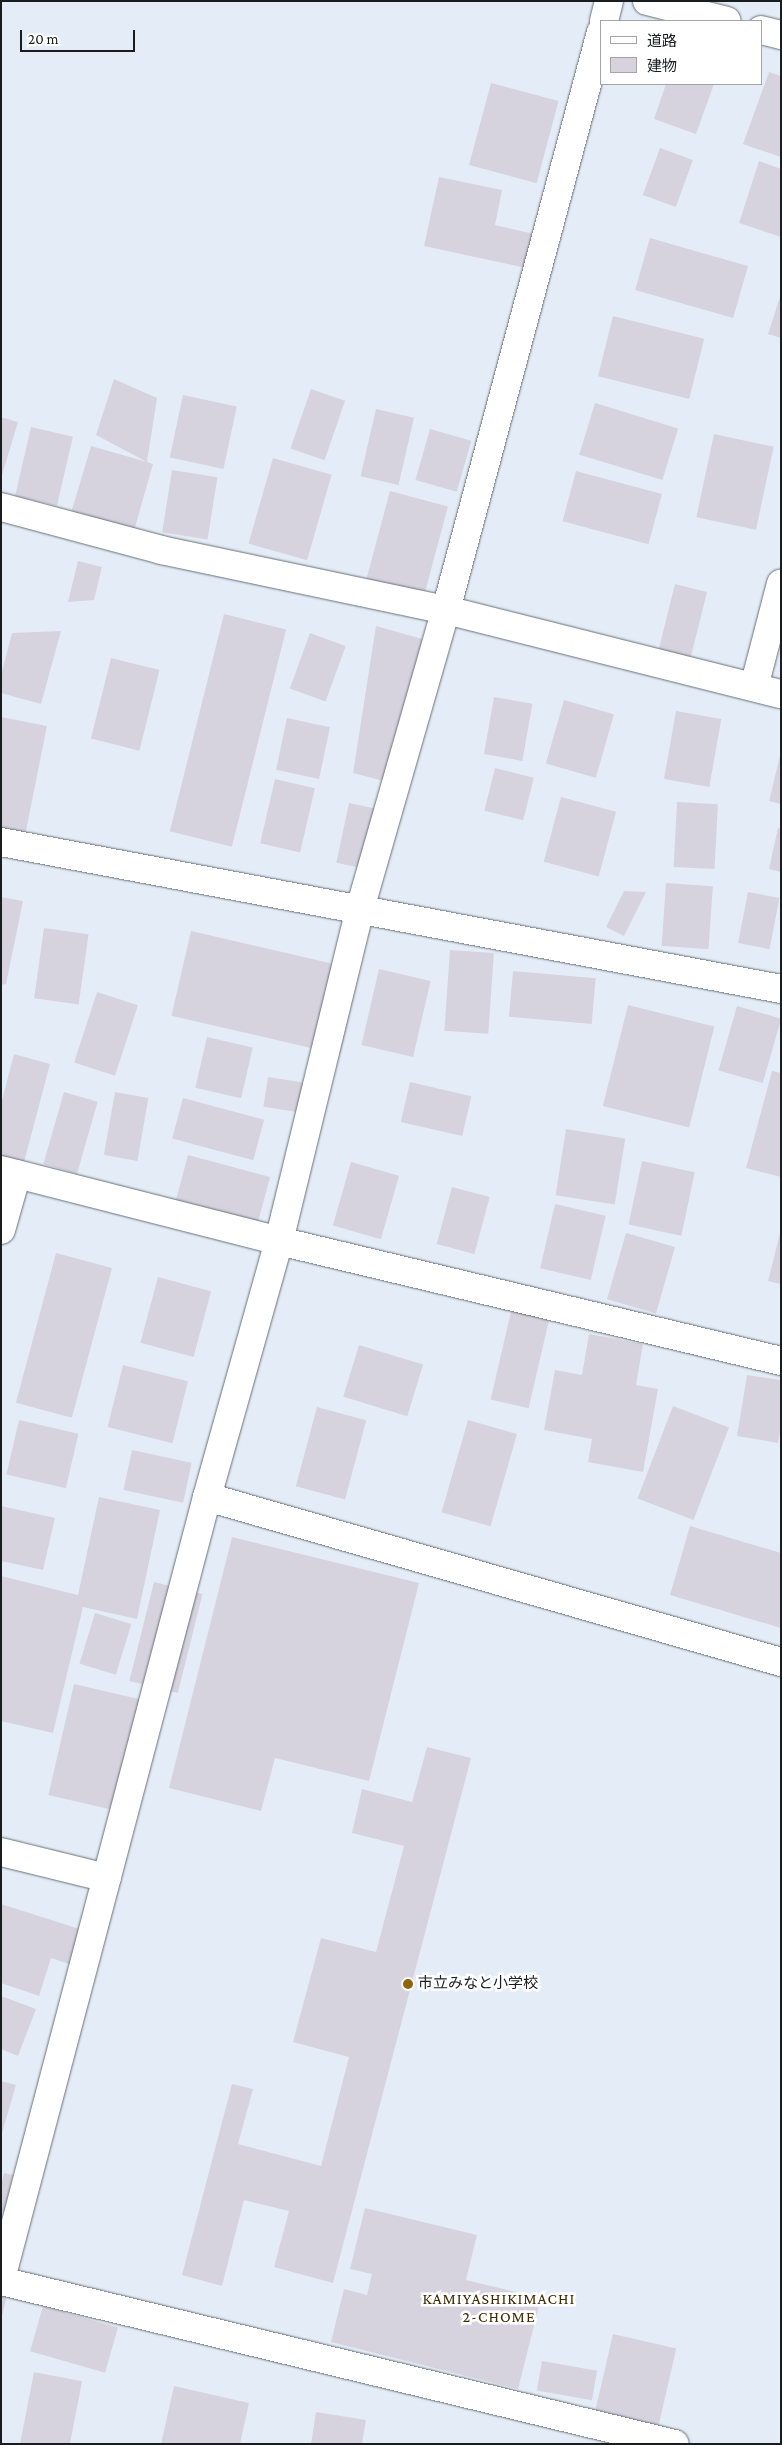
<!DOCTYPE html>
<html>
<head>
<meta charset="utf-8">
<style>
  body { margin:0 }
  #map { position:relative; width:782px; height:2445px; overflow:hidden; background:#e4edf7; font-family:"Crimson Pro","Noto Sans JP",serif }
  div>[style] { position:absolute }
  .building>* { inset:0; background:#d6d3df; transform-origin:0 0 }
  .roads { filter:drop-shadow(0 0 1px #686f78) drop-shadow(0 0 1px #686f78) }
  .minor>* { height:28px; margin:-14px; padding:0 14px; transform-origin:14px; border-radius:14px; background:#fff }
  .dots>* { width:14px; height:14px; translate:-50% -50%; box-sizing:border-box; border:2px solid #fff; border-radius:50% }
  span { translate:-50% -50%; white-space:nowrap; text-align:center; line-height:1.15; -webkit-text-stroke:5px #fff; paint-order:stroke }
  .poi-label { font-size:15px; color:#1a1d20 }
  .left { translate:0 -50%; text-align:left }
  .neighbourhood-label { font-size:16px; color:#3f2b03; letter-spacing:1px }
  .frame { position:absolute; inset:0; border:2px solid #1a1d20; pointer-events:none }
  .legend { position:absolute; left:600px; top:20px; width:162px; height:65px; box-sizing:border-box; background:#fff; border:1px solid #a3a5a6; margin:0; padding:6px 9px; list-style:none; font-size:15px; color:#1a1d20 }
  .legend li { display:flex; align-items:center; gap:10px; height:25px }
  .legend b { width:25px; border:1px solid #a3a5a6 }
  .scale { position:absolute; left:20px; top:30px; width:115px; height:22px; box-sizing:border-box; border:2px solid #1a1d20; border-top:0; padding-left:6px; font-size:15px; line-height:18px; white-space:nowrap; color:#1a1d20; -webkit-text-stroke:4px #fff; paint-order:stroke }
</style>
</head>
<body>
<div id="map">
  <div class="building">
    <div style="clip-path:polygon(769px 72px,781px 76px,781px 157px,743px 144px)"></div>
    <div style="left:491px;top:83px;width:70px;height:85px;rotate:15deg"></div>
    <div style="clip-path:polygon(666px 84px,714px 84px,696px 134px,654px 119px)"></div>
    <div style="left:660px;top:148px;width:35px;height:50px;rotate:20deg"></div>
    <div style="clip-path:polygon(759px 161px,781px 169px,781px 237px,739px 223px)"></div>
    <div style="clip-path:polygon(439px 177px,502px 190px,495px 225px,534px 234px,526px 268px,424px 246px)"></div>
    <div style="left:650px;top:238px;width:102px;height:54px;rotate:16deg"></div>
    <div style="clip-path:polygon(781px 294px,781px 338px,768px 334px)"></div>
    <div style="left:613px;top:316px;width:94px;height:62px;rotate:14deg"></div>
    <div style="clip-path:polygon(114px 379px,157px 398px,147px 462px,153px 464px,134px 531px,71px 513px,91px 446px,147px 462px,96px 435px)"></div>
    <div style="left:311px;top:389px;width:36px;height:63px;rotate:19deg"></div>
    <div style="left:183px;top:395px;width:55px;height:64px;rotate:12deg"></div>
    <div style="left:595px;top:403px;width:87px;height:54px;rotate:17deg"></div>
    <div style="left:376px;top:409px;width:39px;height:69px;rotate:13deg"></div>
    <div style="clip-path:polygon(1px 417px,18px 422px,2px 475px,1px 475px)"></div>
    <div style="left:31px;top:427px;width:43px;height:71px;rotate:13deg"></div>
    <div style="left:430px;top:429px;width:43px;height:53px;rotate:16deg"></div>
    <div style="left:714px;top:434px;width:61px;height:85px;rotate:12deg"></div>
    <div style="left:273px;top:458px;width:61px;height:89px;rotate:16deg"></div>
    <div style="left:172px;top:470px;width:46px;height:63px;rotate:9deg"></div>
    <div style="left:576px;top:471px;width:89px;height:52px;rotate:15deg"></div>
    <div style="left:390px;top:491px;width:60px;height:91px;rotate:15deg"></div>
    <div style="clip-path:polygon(78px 561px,102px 567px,94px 600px,68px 602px)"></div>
    <div style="left:675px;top:584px;width:33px;height:70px;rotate:14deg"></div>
    <div style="left:224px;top:614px;width:64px;height:224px;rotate:14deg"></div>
    <div style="clip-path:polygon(376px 626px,426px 640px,395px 784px,353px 773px)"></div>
    <div style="clip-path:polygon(61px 631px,41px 704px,1px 693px,1px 675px,12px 633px)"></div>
    <div style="left:310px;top:633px;width:38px;height:59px;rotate:20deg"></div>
    <div style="left:111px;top:658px;width:50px;height:83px;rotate:14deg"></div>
    <div style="left:494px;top:697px;width:39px;height:58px;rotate:10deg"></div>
    <div style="left:564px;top:700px;width:52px;height:66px;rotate:16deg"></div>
    <div style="left:676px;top:711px;width:46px;height:69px;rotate:10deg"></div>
    <div style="clip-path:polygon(1px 717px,47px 726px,23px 846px,1px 842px)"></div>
    <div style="left:287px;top:718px;width:44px;height:53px;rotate:12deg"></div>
    <div style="clip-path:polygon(781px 752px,781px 804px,769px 801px)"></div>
    <div style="left:495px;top:768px;width:40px;height:44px;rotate:14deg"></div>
    <div style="left:275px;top:779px;width:41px;height:66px;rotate:13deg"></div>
    <div style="left:561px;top:797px;width:57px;height:67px;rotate:15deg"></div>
    <div style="left:677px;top:802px;width:41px;height:65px;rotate:3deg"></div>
    <div style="left:349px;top:803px;width:45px;height:61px;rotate:12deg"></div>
    <div style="clip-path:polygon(778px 828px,781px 829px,781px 872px,769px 869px)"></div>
    <div style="left:666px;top:883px;width:47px;height:63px;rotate:4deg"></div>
    <div style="clip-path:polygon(624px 891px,646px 892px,624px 936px,606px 927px)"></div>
    <div style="left:748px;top:892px;width:32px;height:52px;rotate:11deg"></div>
    <div style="clip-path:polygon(1px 897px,23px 901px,6px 984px,1px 985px)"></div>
    <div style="left:44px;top:928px;width:45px;height:71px;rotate:8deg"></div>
    <div style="left:191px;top:931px;width:173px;height:87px;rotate:13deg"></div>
    <div style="left:450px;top:950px;width:44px;height:81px;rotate:4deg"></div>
    <div style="left:379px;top:969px;width:53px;height:78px;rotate:13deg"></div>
    <div style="left:513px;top:971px;width:83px;height:46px;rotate:5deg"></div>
    <div style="left:97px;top:992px;width:43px;height:74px;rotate:18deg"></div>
    <div style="left:628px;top:1005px;width:89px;height:104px;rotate:14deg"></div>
    <div style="left:737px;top:1006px;width:46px;height:67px;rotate:16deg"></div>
    <div style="left:207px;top:1037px;width:47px;height:52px;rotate:13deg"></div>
    <div style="clip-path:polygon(14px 1054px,50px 1064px,23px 1166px,1px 1160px,1px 1104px)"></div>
    <div style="clip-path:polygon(772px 1071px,781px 1073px,781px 1177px,746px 1168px)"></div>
    <div style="left:268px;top:1077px;width:55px;height:30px;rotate:9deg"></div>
    <div style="left:410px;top:1082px;width:63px;height:41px;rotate:13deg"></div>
    <div style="left:64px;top:1092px;width:35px;height:75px;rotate:16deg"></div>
    <div style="left:115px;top:1092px;width:34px;height:64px;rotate:10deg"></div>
    <div style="left:183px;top:1098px;width:84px;height:42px;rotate:15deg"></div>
    <div style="left:566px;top:1129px;width:60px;height:67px;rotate:9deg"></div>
    <div style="left:188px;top:1155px;width:85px;height:52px;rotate:15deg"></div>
    <div style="left:642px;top:1161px;width:54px;height:65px;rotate:12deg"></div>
    <div style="left:351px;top:1162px;width:50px;height:66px;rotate:16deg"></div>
    <div style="left:452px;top:1187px;width:39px;height:59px;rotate:15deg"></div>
    <div style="left:555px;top:1204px;width:52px;height:66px;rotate:13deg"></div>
    <div style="clip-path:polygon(781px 1229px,781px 1284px,768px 1281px)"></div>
    <div style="left:626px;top:1233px;width:51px;height:69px;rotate:16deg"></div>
    <div style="left:56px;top:1253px;width:58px;height:155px;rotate:15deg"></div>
    <div style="left:158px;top:1277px;width:55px;height:68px;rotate:15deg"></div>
    <div style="left:512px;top:1307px;width:39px;height:95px;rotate:13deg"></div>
    <div style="clip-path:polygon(589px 1334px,643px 1344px,636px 1385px,658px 1389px,643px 1472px,588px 1462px,592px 1439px,544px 1430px,555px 1370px,582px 1375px)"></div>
    <div style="left:359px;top:1345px;width:67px;height:54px;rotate:17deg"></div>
    <div style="left:123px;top:1365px;width:67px;height:64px;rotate:14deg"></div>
    <div style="clip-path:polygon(747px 1375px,781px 1380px,781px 1427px,778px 1443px,737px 1436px)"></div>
    <div style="left:673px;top:1406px;width:60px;height:99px;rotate:21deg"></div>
    <div style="left:317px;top:1407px;width:51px;height:82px;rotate:15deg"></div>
    <div style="left:19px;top:1420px;width:61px;height:56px;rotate:13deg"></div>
    <div style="left:468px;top:1420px;width:51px;height:96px;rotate:16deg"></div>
    <div style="left:132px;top:1450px;width:61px;height:41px;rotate:12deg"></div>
    <div style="clip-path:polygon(99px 1497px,160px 1510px,137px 1619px,83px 1607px,53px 1733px,1px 1721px,1px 1576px,78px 1595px)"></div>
    <div style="clip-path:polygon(1px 1506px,55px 1518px,43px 1570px,1px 1561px)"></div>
    <div style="clip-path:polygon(690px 1526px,781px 1553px,781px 1628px,670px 1595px)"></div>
    <div style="clip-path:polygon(232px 1537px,419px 1583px,369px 1781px,275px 1758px,261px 1811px,169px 1788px)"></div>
    <div style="left:154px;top:1582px;width:50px;height:102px;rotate:14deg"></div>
    <div style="left:95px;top:1613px;width:38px;height:53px;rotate:17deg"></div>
    <div style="left:74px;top:1684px;width:92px;height:114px;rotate:13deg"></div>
    <div style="clip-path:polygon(427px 1747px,471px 1758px,333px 2283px,274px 2267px,289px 2211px,244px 2200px,222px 2286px,182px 2275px,232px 2084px,253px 2089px,238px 2144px,321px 2166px,349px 2057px,293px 2042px,321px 1938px,376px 1952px,404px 1846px,352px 1833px,362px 1789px,412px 1802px)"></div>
    <div style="clip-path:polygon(1px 1904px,89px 1932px,78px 1967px,51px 1958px,39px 1996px,1px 1983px)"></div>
    <div style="clip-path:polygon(1px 1996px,36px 2009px,18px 2056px,1px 2049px)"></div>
    <div style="clip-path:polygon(1px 2081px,16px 2085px,2px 2133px,1px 2133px)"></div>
    <div style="clip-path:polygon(4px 2173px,33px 2179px,25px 2216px,1px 2211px,1px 2186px)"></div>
    <div style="clip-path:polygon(365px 2208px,477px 2235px,466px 2280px,541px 2298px,518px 2389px,331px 2342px,344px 2289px,367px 2295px,372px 2274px,350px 2269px)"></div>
    <div style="clip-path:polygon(1px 2285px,9px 2286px,2px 2316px,1px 2316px)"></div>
    <div style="left:43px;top:2306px;width:78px;height:47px;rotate:16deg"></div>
    <div style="left:613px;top:2334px;width:65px;height:79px;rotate:13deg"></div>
    <div style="left:542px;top:2361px;width:56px;height:30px;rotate:10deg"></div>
    <div style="left:34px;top:2372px;width:49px;height:72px;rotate:11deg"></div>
    <div style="clip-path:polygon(174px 2386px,249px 2403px,240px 2444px,161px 2444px)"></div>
    <div style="clip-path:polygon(316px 2412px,366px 2420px,362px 2444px,311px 2444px)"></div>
  </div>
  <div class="roads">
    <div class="minor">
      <div style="left:647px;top:1px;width:82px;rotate:14deg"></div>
      <div style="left:604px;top:21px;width:21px;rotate:-76deg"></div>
      <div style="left:761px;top:30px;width:21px;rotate:14deg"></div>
      <div style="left:1px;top:507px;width:166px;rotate:15deg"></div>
      <div style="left:161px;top:550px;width:291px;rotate:11.9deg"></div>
      <div style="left:446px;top:610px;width:345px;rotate:14.1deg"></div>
      <div style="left:754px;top:687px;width:107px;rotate:-75.4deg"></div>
      <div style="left:1px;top:842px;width:794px;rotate:10.67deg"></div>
      <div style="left:1px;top:1170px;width:287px;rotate:14.3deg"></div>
      <div style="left:279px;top:1241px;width:516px;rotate:13.44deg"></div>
      <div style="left:1px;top:1230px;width:58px;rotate:-74.1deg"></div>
      <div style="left:207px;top:1497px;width:597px;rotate:16.04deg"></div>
      <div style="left:1px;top:1852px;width:109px;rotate:13.8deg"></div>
      <div style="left:1px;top:2279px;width:809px;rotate:-75.24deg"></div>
      <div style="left:207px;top:1497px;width:266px;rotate:-74.3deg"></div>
      <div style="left:279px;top:1241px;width:342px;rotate:-76.3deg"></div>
      <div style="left:360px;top:909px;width:311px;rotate:-74deg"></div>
      <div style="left:446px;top:610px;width:598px;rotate:-74.99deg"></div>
      <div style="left:1px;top:2281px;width:693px;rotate:13.6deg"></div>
    </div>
  </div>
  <div class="dots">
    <div style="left:408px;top:1984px;background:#8f650b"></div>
  </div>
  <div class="poi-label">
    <span class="left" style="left:418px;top:1984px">市立みなと小学校</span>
  </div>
  <div class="neighbourhood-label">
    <span style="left:499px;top:2308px">KAMIYASHIKIMACHI<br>2-CHOME</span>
  </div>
  <div class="frame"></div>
  <ul class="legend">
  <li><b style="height:6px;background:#fff"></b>道路</li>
  <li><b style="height:14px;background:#d6d3df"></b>建物</li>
  </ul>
  <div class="scale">20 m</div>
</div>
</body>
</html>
